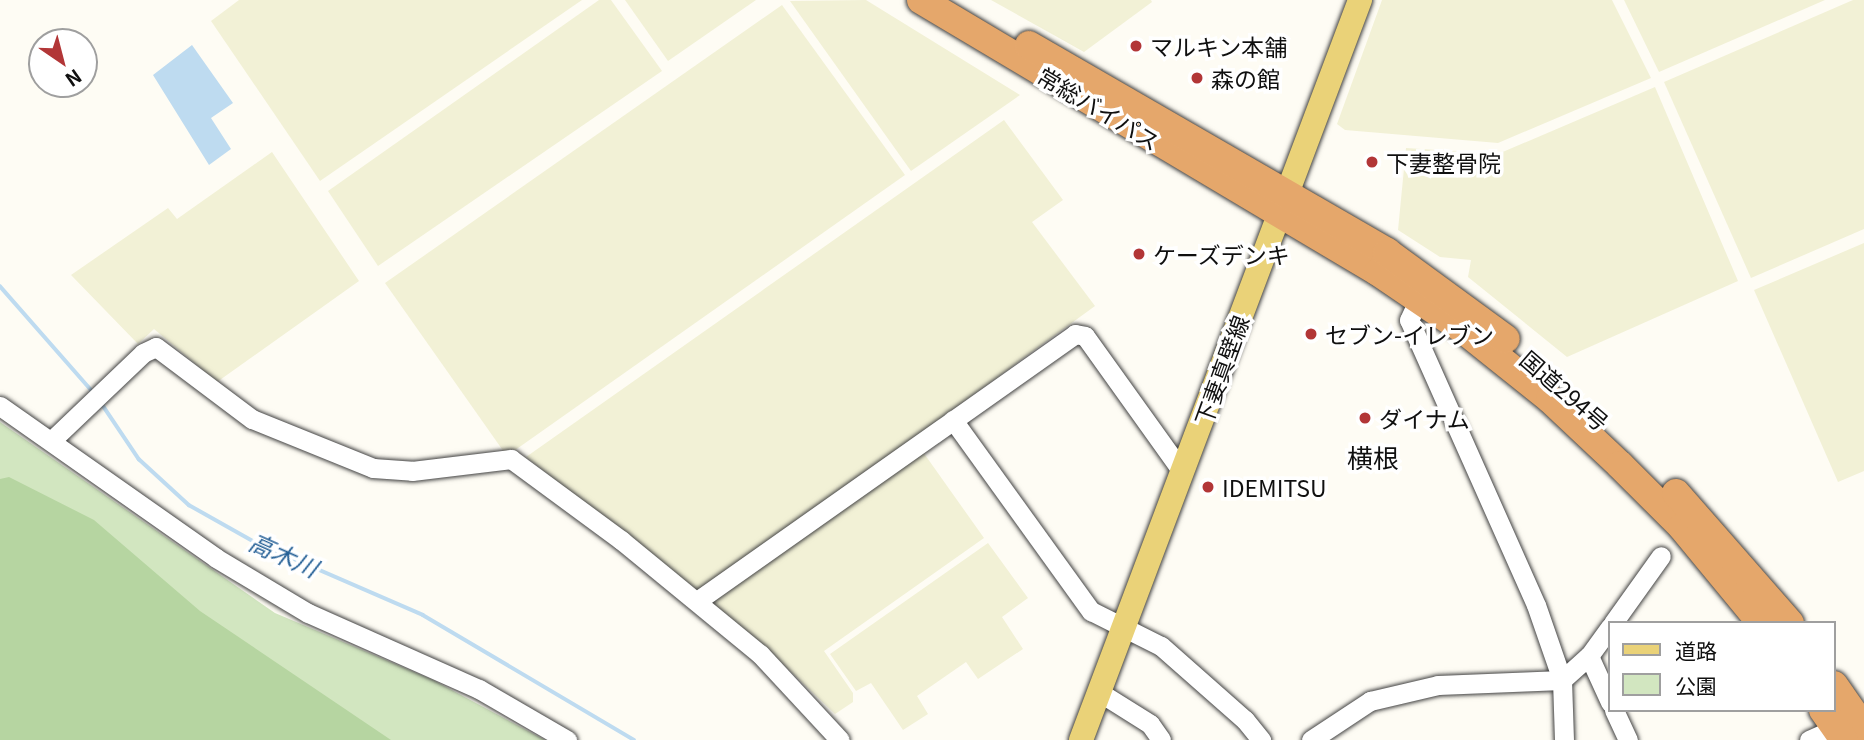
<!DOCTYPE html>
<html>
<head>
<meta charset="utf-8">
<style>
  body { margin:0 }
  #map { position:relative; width:1864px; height:740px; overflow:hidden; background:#fefcf4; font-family:Georgia,"Noto Sans JP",serif }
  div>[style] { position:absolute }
  .farmland>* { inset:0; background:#f2f1d6 }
  .green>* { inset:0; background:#d2e6c0 }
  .forest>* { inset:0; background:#b6d5a1 }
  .water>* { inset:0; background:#bedbf0 }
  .stream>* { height:3.5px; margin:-1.75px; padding:0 1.75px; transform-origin:1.75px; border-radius:1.75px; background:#bedbf0 }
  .roads { filter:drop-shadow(0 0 2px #434343) drop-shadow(0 0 2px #434343) }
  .minor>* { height:19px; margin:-9.5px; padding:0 9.5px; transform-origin:9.5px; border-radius:9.5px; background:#fff }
  .major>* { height:24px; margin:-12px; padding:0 12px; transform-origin:12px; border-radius:12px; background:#ead278 }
  .highway>* { height:28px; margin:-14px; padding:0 14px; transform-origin:14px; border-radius:14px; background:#e5a76b }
  .dots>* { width:19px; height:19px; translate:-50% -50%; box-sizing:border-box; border:4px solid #fff; border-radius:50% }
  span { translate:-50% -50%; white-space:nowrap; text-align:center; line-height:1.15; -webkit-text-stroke:7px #fff; paint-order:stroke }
  .poi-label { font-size:23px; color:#101010 }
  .left { translate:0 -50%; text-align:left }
  .street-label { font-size:23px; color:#101010 }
  .water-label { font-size:24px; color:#256096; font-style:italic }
  .quarter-label { font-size:26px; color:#101010 }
  .legend { position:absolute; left:1608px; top:621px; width:228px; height:91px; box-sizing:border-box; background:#fff; border:2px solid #9f9f9f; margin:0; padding:9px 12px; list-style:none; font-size:21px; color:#101010 }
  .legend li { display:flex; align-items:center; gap:14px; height:35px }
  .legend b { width:35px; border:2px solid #9f9f9f }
  .north { position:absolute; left:28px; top:28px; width:70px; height:70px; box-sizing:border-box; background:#fff; border:2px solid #9f9f9f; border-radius:50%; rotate:145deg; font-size:19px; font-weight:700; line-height:28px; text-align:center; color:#101010 }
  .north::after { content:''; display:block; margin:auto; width:24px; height:32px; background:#b23637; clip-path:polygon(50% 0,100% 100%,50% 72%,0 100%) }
</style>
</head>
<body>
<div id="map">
  <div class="farmland">
    <div style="clip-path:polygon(239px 0,582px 0,320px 181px,211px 21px)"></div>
    <div style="clip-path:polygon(599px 0,611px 0,662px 71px,378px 266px,328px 191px)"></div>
    <div style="clip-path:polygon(625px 0,756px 0,668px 61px)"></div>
    <div style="clip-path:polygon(866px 0,1020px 95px,911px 171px,790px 1px)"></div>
    <div style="clip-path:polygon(991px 0,1151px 0,1152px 2px,1084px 52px)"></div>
    <div style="clip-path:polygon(1382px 0,1612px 0,1651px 78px,1498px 143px,1345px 130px,1337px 124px)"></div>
    <div style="clip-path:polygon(1624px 0,1825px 0,1659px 72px)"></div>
    <div style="clip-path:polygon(1853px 0,1864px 0,1864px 229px,1751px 278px,1664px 82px)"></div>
    <div style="clip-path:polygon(782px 5px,905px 175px,511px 453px,504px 452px,385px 283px)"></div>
    <div style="clip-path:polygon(1655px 87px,1738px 281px,1567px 357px,1468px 277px,1471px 260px,1440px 257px,1398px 230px,1406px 148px,1498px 154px)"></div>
    <div style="clip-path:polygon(1004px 120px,1063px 200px,1032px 222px,1095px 306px,818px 508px,696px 591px,526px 457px)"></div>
    <div style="clip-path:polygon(272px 152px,359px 281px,217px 382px,154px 329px,138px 344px,71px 275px,168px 208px,177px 219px)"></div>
    <div style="clip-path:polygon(1864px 243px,1864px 471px,1838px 482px,1754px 290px)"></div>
    <div style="clip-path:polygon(923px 452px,984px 538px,824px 651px,853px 693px,853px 702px,835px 714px,766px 648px,711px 604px,712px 599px)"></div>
    <div style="clip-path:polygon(988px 543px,1028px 598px,1002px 617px,1023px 649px,978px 679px,966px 662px,917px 696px,928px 714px,903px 730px,871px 683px,856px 691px,830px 654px)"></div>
  </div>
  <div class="green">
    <div style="clip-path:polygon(0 422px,275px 613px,433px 680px,545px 740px,0 740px)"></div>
  </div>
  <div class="forest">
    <div style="clip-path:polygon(9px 477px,94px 520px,200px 611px,391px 740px,0 740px,0 479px)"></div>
  </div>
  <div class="water">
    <div style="clip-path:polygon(192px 45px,233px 103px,211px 118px,231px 149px,209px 165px,153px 75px)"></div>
  </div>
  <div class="stream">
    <div style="left:0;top:286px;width:141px;rotate:48.7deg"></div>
    <div style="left:100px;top:401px;width:70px;rotate:56.1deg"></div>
    <div style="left:139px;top:459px;width:68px;rotate:42.6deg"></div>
    <div style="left:189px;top:505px;width:73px;rotate:29.4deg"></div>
    <div style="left:253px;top:541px;width:185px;rotate:23.5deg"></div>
    <div style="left:423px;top:615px;width:245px;rotate:30.6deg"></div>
  </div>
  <div class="roads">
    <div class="minor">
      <div style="left:0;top:406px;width:264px;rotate:35.1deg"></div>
      <div style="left:216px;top:558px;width:107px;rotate:30.9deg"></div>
      <div style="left:308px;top:613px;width:187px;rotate:24deg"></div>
      <div style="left:479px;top:689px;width:102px;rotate:30.1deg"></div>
      <div style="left:953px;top:420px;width:236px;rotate:54.2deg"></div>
      <div style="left:1091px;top:611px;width:78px;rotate:26.6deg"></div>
      <div style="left:1161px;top:646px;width:112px;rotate:41.4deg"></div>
      <div style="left:1245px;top:720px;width:26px;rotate:51deg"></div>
      <div style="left:51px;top:441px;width:127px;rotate:-43.7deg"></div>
      <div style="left:143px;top:353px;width:14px;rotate:-25deg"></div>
      <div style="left:156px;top:347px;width:120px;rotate:36.9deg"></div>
      <div style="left:252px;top:419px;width:131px;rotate:22deg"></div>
      <div style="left:373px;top:468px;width:39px;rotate:4deg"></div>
      <div style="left:412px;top:471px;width:100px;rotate:-6.9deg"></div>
      <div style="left:511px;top:459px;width:137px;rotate:36.4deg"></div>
      <div style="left:621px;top:540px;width:180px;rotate:39.4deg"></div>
      <div style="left:760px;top:654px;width:117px;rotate:47.1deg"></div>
      <div style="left:697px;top:601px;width:463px;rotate:-35.2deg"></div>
      <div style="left:1075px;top:334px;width:10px;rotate:11deg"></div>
      <div style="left:1085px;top:336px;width:168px;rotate:54.4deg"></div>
      <div style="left:1613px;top:623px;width:82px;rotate:-54.4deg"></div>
      <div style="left:1589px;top:656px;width:51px;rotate:65.5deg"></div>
      <div style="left:1099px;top:692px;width:60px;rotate:32.1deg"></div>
      <div style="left:1150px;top:724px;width:19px;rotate:55deg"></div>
      <div style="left:1614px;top:710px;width:33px;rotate:65deg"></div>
      <div style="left:1311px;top:740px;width:71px;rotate:-33.5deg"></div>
      <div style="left:1370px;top:701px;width:70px;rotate:-13.2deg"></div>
      <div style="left:1438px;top:685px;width:124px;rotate:-2.3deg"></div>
      <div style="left:1562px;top:680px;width:79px;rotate:-109.1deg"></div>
      <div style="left:1536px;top:605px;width:312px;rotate:-114deg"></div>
      <div style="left:1409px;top:320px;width:23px;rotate:-65deg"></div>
      <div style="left:1564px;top:740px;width:60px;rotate:-91.9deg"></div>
      <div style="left:1562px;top:680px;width:36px;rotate:-42deg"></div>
      <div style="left:1589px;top:656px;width:36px;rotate:-54deg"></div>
      <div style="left:1809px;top:740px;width:42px;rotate:-24.1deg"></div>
    </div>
    <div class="major">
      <div style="left:1081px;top:740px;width:791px;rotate:-69.34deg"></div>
    </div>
    <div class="highway">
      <div style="left:921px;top:0;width:532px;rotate:30.76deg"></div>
      <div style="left:1378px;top:272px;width:105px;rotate:34.1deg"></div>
      <div style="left:1465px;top:331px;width:109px;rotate:38.7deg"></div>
      <div style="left:1550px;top:399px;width:96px;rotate:43.3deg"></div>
      <div style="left:1620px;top:465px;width:88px;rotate:45deg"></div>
      <div style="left:1682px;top:527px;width:124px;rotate:50.5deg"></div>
      <div style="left:1029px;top:45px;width:414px;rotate:30deg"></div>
      <div style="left:1387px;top:252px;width:147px;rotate:36.2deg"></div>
      <div style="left:1676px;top:493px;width:173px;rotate:48.8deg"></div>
      <div style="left:1834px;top:685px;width:52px;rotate:55.1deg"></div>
      <div style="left:1823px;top:710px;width:37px;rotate:55deg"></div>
    </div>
  </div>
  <div class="dots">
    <div style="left:1136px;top:46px;background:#b23637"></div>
    <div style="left:1197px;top:78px;background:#b23637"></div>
    <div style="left:1372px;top:162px;background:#b23637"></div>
    <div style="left:1139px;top:254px;background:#b23637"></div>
    <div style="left:1311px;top:334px;background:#b23637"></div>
    <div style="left:1365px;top:418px;background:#b23637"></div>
    <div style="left:1208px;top:487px;background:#b23637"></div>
  </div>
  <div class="poi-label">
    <span class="left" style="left:1150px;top:46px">マルキン本舗</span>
    <span class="left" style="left:1211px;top:78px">森の館</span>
    <span class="left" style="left:1386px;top:162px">下妻整骨院</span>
    <span class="left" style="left:1153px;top:254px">ケーズデンキ</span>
    <span class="left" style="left:1325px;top:334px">セブン-イレブン</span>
    <span class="left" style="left:1379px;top:418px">ダイナム</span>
    <span class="left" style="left:1222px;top:487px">IDEMITSU</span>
  </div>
  <div class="street-label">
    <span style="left:1099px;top:108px;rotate:31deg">常総バイパス</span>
    <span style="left:1221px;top:370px;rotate:-70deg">下妻真壁線</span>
    <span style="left:1565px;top:390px;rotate:41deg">国道294号</span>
  </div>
  <div class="water-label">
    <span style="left:284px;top:554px;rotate:24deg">高木川</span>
  </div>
  <div class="quarter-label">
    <span style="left:1373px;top:457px">横根</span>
  </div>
  <ul class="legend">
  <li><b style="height:9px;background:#ead278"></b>道路</li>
  <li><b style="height:19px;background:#d2e6c0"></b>公園</li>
  </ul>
  <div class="north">N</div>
</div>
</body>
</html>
